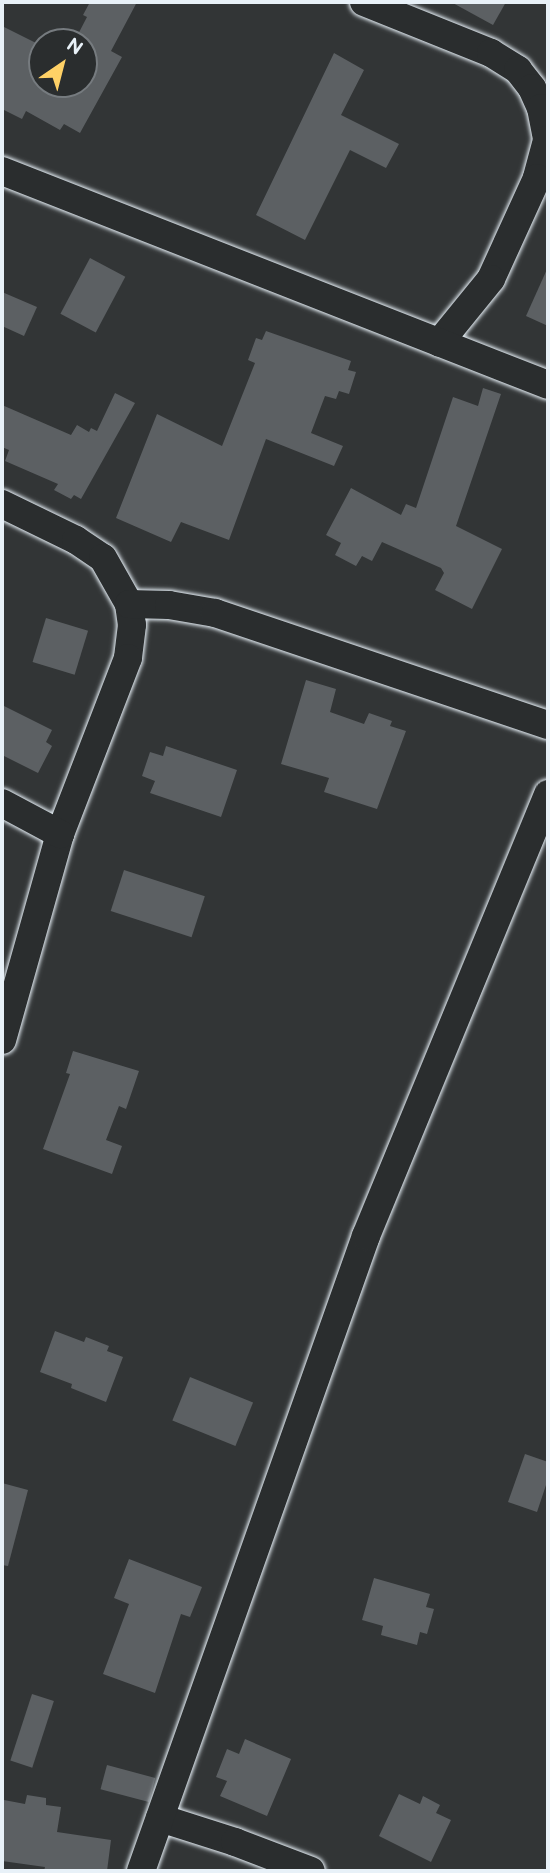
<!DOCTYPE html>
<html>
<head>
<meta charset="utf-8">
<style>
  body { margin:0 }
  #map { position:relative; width:550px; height:1873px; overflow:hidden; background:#323536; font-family:"Balsamiq Sans",sans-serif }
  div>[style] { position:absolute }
  .building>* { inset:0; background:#5c6063; transform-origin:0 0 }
  .roads { filter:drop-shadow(0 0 2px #e8f1f8) drop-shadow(0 0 2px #e8f1f8) }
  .minor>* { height:28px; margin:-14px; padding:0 14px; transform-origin:14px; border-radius:14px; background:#2a2d2e }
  span { translate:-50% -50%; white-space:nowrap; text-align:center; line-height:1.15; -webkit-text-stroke:6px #2a2d2e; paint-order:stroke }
  .frame { position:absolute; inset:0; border:4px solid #e8f1f8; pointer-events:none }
  .north { position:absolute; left:28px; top:28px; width:70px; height:70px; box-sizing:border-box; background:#2a2d2e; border:2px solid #767b7f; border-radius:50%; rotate:35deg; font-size:19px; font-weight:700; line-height:28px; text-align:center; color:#e8f1f8 }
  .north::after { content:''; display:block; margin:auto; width:24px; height:32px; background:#ffd166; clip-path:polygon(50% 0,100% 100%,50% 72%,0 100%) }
</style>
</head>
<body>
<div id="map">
  <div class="building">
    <div style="clip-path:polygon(90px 2px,137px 2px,111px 51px,122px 57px,80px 133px,64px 124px,60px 130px,26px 111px,22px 119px,2px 109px,2px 26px,42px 46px,42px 84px,84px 84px,84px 42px,74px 42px,87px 17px,83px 15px)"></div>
    <div style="clip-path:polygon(451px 2px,506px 2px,493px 25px)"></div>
    <div style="clip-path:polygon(334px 53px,364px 70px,341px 115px,399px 144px,386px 168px,350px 150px,305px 240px,256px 215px)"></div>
    <div style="left:90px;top:258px;width:40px;height:63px;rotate:28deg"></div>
    <div style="clip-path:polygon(548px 267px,548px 326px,526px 316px)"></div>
    <div style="clip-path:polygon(2px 292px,37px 307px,24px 336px,2px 326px)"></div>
    <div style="clip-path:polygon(266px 331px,351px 361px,348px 370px,356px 372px,349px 394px,339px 391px,336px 399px,325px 396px,311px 433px,343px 446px,334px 466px,266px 439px,229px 540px,181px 522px,171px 542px,116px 518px,157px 414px,222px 446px,255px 363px,248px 360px,256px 338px,262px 340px)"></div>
    <div style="clip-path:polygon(483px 388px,501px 394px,456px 526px,502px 549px,472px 609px,435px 590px,444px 573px,441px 568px,382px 542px,372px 561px,362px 556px,356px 566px,335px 555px,341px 543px,326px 535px,351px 488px,401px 515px,406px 504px,416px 508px,453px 397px,478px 406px)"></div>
    <div style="clip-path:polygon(115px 393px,135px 403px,81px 499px,74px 495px,71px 499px,54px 490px,58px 484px,5px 461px,9px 450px,2px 447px,2px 405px,71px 435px,77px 425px,89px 432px,91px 428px,97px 431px)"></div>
    <div style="left:46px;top:618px;width:44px;height:46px;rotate:17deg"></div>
    <div style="clip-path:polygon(306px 680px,336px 689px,330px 712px,364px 724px,369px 713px,392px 721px,390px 726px,406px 731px,377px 809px,324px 792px,329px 778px,281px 764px)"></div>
    <div style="clip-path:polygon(2px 705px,52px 730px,46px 742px,52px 746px,38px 773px,2px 755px)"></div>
    <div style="clip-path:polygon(166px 746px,237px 770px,221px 817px,150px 793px,155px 781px,142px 776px,150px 752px,163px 756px)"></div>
    <div style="left:124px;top:870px;width:85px;height:43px;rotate:18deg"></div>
    <div style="clip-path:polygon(73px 1051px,139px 1071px,126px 1109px,119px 1106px,106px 1140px,122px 1146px,112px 1174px,43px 1149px,70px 1074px,66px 1073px)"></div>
    <div style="clip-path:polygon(55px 1331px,84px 1342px,86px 1337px,109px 1346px,107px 1351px,123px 1357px,106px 1402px,71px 1388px,72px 1384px,40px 1372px)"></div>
    <div style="left:190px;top:1377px;width:68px;height:47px;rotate:22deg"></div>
    <div style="clip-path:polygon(525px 1454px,548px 1462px,548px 1479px,537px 1512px,508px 1502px)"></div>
    <div style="clip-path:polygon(2px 1483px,28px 1490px,8px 1566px,2px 1565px)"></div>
    <div style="clip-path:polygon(129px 1559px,202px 1587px,190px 1617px,181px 1614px,155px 1693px,103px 1674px,129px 1604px,114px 1598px)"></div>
    <div style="clip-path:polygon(374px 1578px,430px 1594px,426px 1607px,434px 1609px,427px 1634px,420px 1632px,417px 1645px,381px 1635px,383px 1626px,362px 1620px)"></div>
    <div style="left:32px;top:1694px;width:23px;height:70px;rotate:18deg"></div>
    <div style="clip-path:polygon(245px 1739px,291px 1759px,267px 1816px,220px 1796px,227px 1781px,216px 1777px,227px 1749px,239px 1754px)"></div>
    <div style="left:107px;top:1765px;width:50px;height:25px;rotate:15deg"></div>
    <div style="clip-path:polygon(399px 1794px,420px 1804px,423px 1796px,440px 1805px,436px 1813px,451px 1820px,431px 1862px,379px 1836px)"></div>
    <div style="clip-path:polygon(27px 1795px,46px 1798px,46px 1805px,61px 1807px,57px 1832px,111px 1840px,107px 1871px,44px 1871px,45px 1867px,2px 1861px,4px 1800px,25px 1804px)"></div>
  </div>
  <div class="roads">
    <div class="minor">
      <div style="left:364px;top:2px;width:137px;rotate:21.9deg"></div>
      <div style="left:491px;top:53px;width:32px;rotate:32deg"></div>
      <div style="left:518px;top:70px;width:23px;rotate:52deg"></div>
      <div style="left:532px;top:88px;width:22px;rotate:66deg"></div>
      <div style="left:541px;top:108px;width:33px;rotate:79deg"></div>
      <div style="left:547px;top:140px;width:39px;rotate:105deg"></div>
      <div style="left:537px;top:178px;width:111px;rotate:114.5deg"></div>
      <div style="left:491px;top:279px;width:82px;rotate:129.1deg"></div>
      <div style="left:2px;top:171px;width:586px;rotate:21.4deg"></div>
      <div style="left:2px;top:504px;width:82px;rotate:25.9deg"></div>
      <div style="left:76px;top:540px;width:32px;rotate:34deg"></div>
      <div style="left:103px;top:558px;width:53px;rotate:60.5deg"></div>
      <div style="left:129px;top:604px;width:21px;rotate:82deg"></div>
      <div style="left:132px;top:625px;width:33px;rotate:97deg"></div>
      <div style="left:128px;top:658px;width:189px;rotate:111.1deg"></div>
      <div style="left:60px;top:834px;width:214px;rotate:105.7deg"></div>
      <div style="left:129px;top:604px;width:40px;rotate:1.4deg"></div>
      <div style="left:169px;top:605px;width:47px;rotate:9.9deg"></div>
      <div style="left:215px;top:613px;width:351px;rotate:18.6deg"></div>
      <div style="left:2px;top:803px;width:66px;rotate:28.1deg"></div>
      <div style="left:160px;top:1818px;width:79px;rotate:17.7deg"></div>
      <div style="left:235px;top:1842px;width:81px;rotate:20.9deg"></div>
      <div style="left:141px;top:1871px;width:674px;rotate:-70.49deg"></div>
      <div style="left:366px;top:1236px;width:478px;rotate:-67.6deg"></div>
    </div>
  </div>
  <div class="frame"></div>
  <div class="north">N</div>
</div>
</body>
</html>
